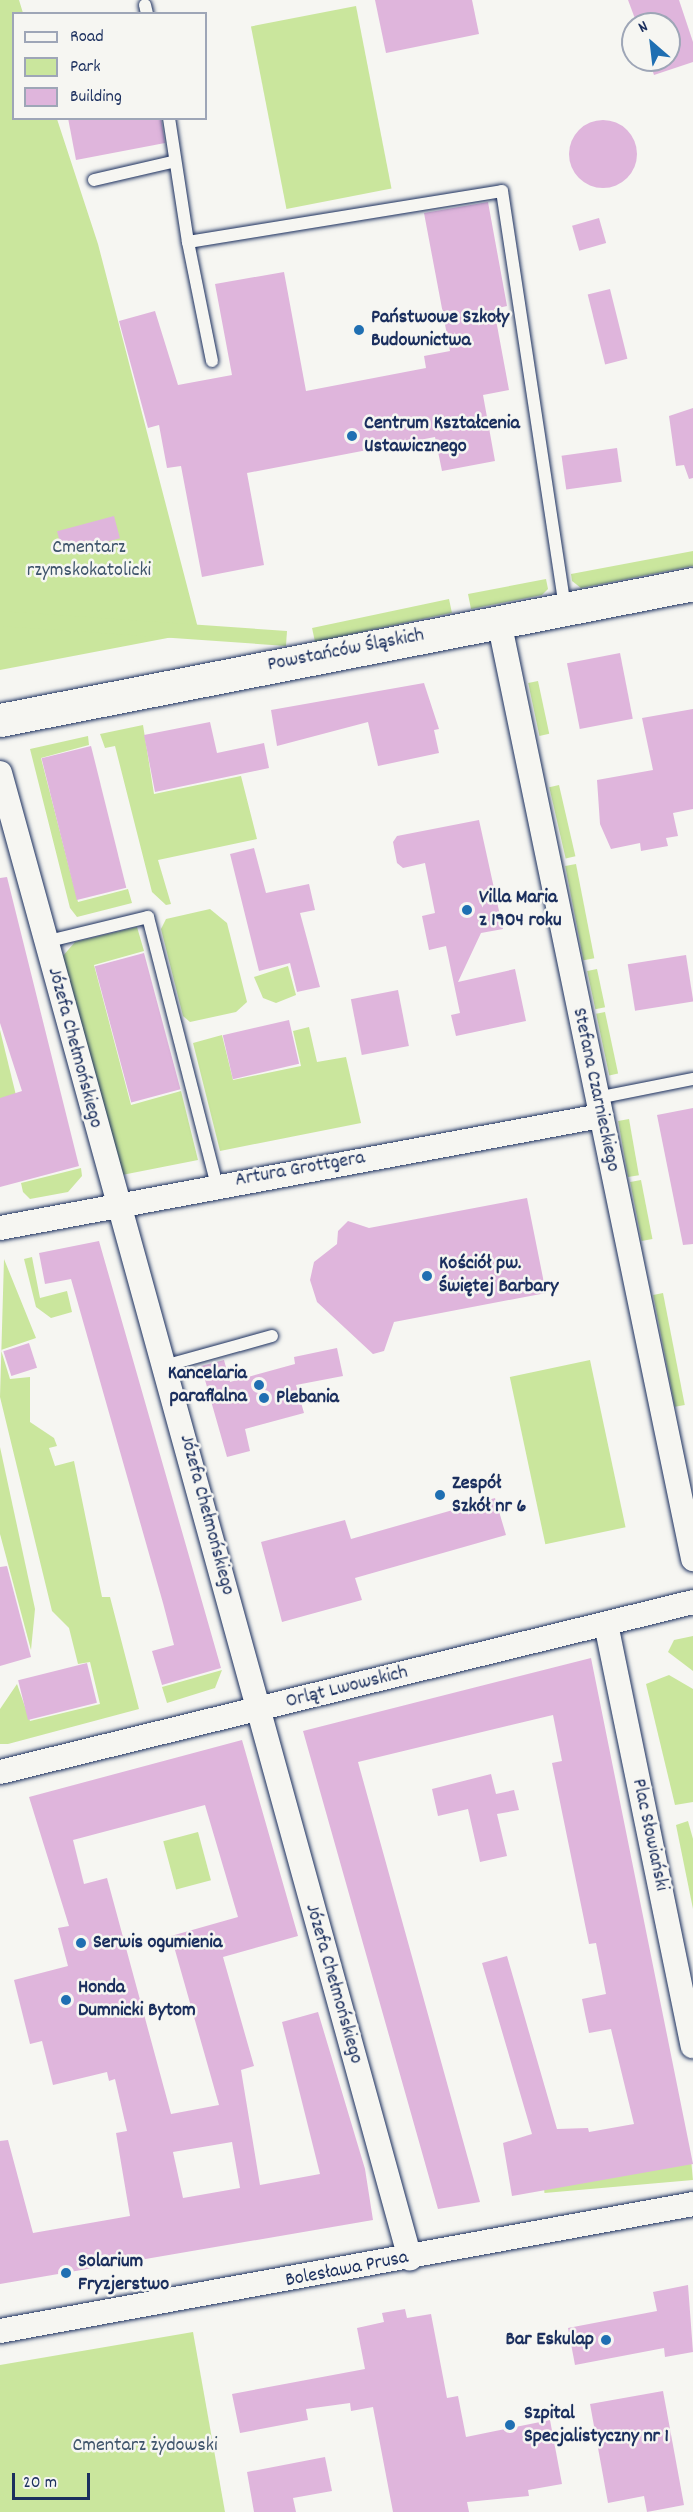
<!DOCTYPE html>
<html>
<head>
<meta charset="utf-8">
<style>
  body { margin:0 }
  #map { position:relative; width:693px; height:2512px; overflow:hidden; background:#f6f6f2; font-family:Dekko,sans-serif }
  div>[style] { position:absolute }
  .green>* { inset:0; background:#cae69d; transform-origin:0 0 }
  .building>* { inset:0; background:#dfb5dc; transform-origin:0 0 }
  .round { border-radius:50% }
  .roads { filter:drop-shadow(0 0 2px #1b2f5e) drop-shadow(0 0 2px #1b2f5e) }
  .lane>* { height:12px; margin:-6px; padding:0 6px; transform-origin:6px; border-radius:6px; background:#f6f6f2 }
  .street>* { height:24px; margin:-12px; padding:0 12px; transform-origin:12px; border-radius:12px; background:#f6f6f2 }
  .secondary>* { height:33px; margin:-16.5px; padding:0 16.5px; transform-origin:16.5px; border-radius:16.5px; background:#f6f6f2 }
  .dots>* { width:16px; height:16px; translate:-50% -50%; box-sizing:border-box; border:3px solid #f6f6f2; border-radius:50% }
  span { translate:-50% -50%; white-space:nowrap; text-align:center; line-height:1.15; -webkit-text-stroke:5px #f6f6f2; paint-order:stroke }
  .poi-label { font-size:20px; color:#1b2f5e; font-weight:700 }
  .left { translate:0 -50%; text-align:left }
  .right { translate:-100% -50%; text-align:right }
  .park-label { font-size:20px; color:#3e546b }
  .street-label { font-size:20px; color:#1b2f5e }
  .legend { position:absolute; left:12px; top:12px; width:195px; height:108px; box-sizing:border-box; background:#f6f6f2; border:2px solid #9ea6b7; margin:0; padding:8px 10px; list-style:none; font-size:18px; color:#1b2f5e }
  .legend li { display:flex; align-items:center; gap:12px; height:30px }
  .legend b { width:30px; border:2px solid #9ea6b7 }
  .north { position:absolute; left:621px; top:12px; width:60px; height:60px; box-sizing:border-box; background:#f6f6f2; border:2px solid #9ea6b7; border-radius:50%; rotate:332deg; font-size:16px; font-weight:700; line-height:24px; text-align:center; color:#1b2f5e }
  .north::after { content:''; display:block; margin:auto; width:21px; height:27px; background:#1f6fb2; clip-path:polygon(50% 0,100% 100%,50% 72%,0 100%) }
  .scale { position:absolute; left:12px; top:2473px; width:78px; height:27px; box-sizing:border-box; border:3px solid #1b2f5e; border-top:0; padding-left:8px; font-size:18px; line-height:21px; white-space:nowrap; color:#1b2f5e; -webkit-text-stroke:4px #f6f6f2; paint-order:stroke }
</style>
</head>
<body>
<div id="map">
  <div class="green">
    <div style="clip-path:polygon(0 0,19px 0,23px 13px,14px 14px,14px 118px,57px 119px,98px 244px,199px 632px,0 670px)"></div>
    <div style="left:356px;top:6px;width:186px;height:107px;rotate:79deg"></div>
    <div style="clip-path:polygon(693px 551px,693px 566px,581px 588px,572px 581px,571px 574px)"></div>
    <div style="clip-path:polygon(546px 579px,548px 589px,542px 595px,471px 609px,468px 594px)"></div>
    <div style="left:449px;top:599px;width:14px;height:140px;rotate:78deg"></div>
    <div style="left:287px;top:631px;width:15px;height:292px;rotate:94deg"></div>
    <div style="left:538px;top:681px;width:54px;height:10px;rotate:78deg"></div>
    <div style="clip-path:polygon(143px 725px,154px 794px,241px 776px,257px 839px,158px 860px,171px 904px,166px 905px,152px 892px,115px 746px,105px 748px,100px 734px)"></div>
    <div style="clip-path:polygon(88px 736px,89px 745px,41px 758px,78px 902px,128px 889px,132px 903px,77px 917px,70px 908px,30px 749px)"></div>
    <div style="left:559px;top:785px;width:73px;height:10px;rotate:77deg"></div>
    <div style="left:576px;top:864px;width:96px;height:11px;rotate:79deg"></div>
    <div style="clip-path:polygon(210px 909px,227px 923px,247px 1002px,236px 1012px,190px 1022px,183px 1016px,161px 929px,166px 919px)"></div>
    <div style="clip-path:polygon(137px 927px,144px 951px,94px 965px,131px 1105px,181px 1091px,198px 1160px,122px 1175px,62px 957px,75px 942px)"></div>
    <div style="clip-path:polygon(288px 966px,296px 995px,276px 1003px,263px 998px,254px 977px)"></div>
    <div style="left:597px;top:969px;width:39px;height:10px;rotate:78deg"></div>
    <div style="left:605px;top:1012px;width:63px;height:9px;rotate:78deg"></div>
    <div style="clip-path:polygon(309px 1027px,317px 1062px,346px 1057px,361px 1123px,220px 1151px,193px 1043px,222px 1035px,233px 1080px,301px 1066px,293px 1031px)"></div>
    <div style="clip-path:polygon(0 1030px,26px 1136px,0 1143px)"></div>
    <div style="left:629px;top:1119px;width:57px;height:11px;rotate:80deg"></div>
    <div style="clip-path:polygon(81px 1168px,82px 1176px,68px 1192px,30px 1199px,23px 1192px,21px 1183px)"></div>
    <div style="left:641px;top:1180px;width:60px;height:11px;rotate:79deg"></div>
    <div style="clip-path:polygon(32px 1257px,40px 1298px,67px 1291px,72px 1312px,51px 1318px,36px 1307px,24px 1259px)"></div>
    <div style="clip-path:polygon(4px 1259px,36px 1338px,1px 1350px,10px 1379px,30px 1377px,30px 1422px,54px 1438px,57px 1446px,49px 1448px,55px 1466px,74px 1461px,102px 1597px,110px 1597px,139px 1709px,8px 1744px,0 1744px,0 1709px,17px 1684px,30px 1721px,100px 1704px,90px 1662px,78px 1664px,69px 1628px,52px 1611px,0 1397px)"></div>
    <div style="left:663px;top:1293px;width:114px;height:10px;rotate:79deg"></div>
    <div style="left:590px;top:1360px;width:171px;height:82px;rotate:78deg"></div>
    <div style="clip-path:polygon(0 1447px,35px 1609px,31px 1650px,0 1534px)"></div>
    <div style="clip-path:polygon(693px 1636px,693px 1671px,668px 1652px,674px 1640px)"></div>
    <div style="clip-path:polygon(222px 1670px,215px 1688px,167px 1703px,162px 1687px)"></div>
    <div style="clip-path:polygon(669px 1675px,693px 1689px,693px 1802px,675px 1805px,646px 1684px)"></div>
    <div style="clip-path:polygon(688px 1821px,693px 1839px,693px 1909px,676px 1825px)"></div>
    <div style="left:198px;top:1832px;width:50px;height:36px;rotate:75deg"></div>
    <div style="left:691px;top:2158px;width:22px;height:149px;rotate:85deg"></div>
    <div style="clip-path:polygon(193px 2332px,225px 2512px,0 2512px,0 2365px)"></div>
  </div>
  <div class="building">
    <div style="clip-path:polygon(375px 0,472px 0,479px 34px,386px 53px)"></div>
    <div style="clip-path:polygon(628px 0,679px 0,693px 42px,693px 62px,654px 75px,649px 60px,669px 60px,669px 24px,637px 24px)"></div>
    <div style="clip-path:polygon(68px 118px,161px 118px,165px 143px,76px 160px)"></div>
    <div class="round" style="left:569px;top:120px;width:68px;height:68px"></div>
    <div style="clip-path:polygon(488px 202px,507px 306px,494px 309px,509px 390px,483px 395px,495px 461px,442px 471px,435px 437px,247px 473px,264px 565px,202px 577px,181px 466px,167px 468px,159px 425px,148px 428px,119px 321px,155px 311px,178px 385px,232px 375px,215px 284px,284px 272px,306px 391px,426px 368px,424px 356px,450px 351px,424px 213px)"></div>
    <div style="left:599px;top:218px;width:26px;height:28px;rotate:74deg"></div>
    <div style="left:610px;top:289px;width:72px;height:23px;rotate:76deg"></div>
    <div style="clip-path:polygon(693px 408px,693px 478px,689px 479px,684px 465px,676px 466px,669px 416px)"></div>
    <div style="left:617px;top:448px;width:34px;height:56px;rotate:82deg"></div>
    <div style="left:114px;top:516px;width:23px;height:59px;rotate:75deg"></div>
    <div style="left:620px;top:653px;width:67px;height:54px;rotate:79deg"></div>
    <div style="clip-path:polygon(424px 683px,439px 729px,434px 730px,439px 753px,378px 766px,368px 722px,277px 746px,271px 710px)"></div>
    <div style="clip-path:polygon(693px 709px,693px 809px,673px 813px,678px 836px,666px 838px,668px 846px,641px 851px,640px 843px,611px 849px,600px 824px,597px 780px,653px 770px,642px 718px)"></div>
    <div style="clip-path:polygon(210px 722px,217px 753px,264px 743px,269px 768px,155px 792px,144px 735px)"></div>
    <div style="left:91px;top:746px;width:146px;height:51px;rotate:76deg"></div>
    <div style="clip-path:polygon(479px 820px,503px 929px,481px 933px,458px 982px,515px 969px,526px 1021px,456px 1036px,451px 1015px,460px 1013px,446px 946px,429px 950px,422px 916px,435px 913px,425px 863px,403px 868px,397px 863px,393px 842px,397px 836px)"></div>
    <div style="clip-path:polygon(254px 848px,266px 893px,309px 884px,315px 910px,300px 913px,320px 987px,297px 992px,290px 963px,259px 971px,230px 854px)"></div>
    <div style="clip-path:polygon(7px 877px,79px 1166px,0 1187px,0 1098px,22px 1091px,0 1023px,0 878px)"></div>
    <div style="left:144px;top:953px;width:141px;height:51px;rotate:75deg"></div>
    <div style="left:686px;top:955px;width:47px;height:59px;rotate:81deg"></div>
    <div style="left:398px;top:990px;width:57px;height:48px;rotate:79deg"></div>
    <div style="left:289px;top:1020px;width:45px;height:68px;rotate:77deg"></div>
    <div style="clip-path:polygon(693px 1108px,693px 1244px,683px 1245px,657px 1115px)"></div>
    <div style="clip-path:polygon(527px 1198px,546px 1293px,394px 1322px,384px 1351px,373px 1354px,317px 1302px,310px 1280px,314px 1262px,337px 1244px,338px 1231px,348px 1221px,369px 1228px)"></div>
    <div style="clip-path:polygon(99px 1241px,221px 1668px,162px 1685px,152px 1651px,174px 1645px,163px 1603px,71px 1279px,45px 1284px,39px 1253px)"></div>
    <div style="left:29px;top:1343px;width:26px;height:27px;rotate:72deg"></div>
    <div style="clip-path:polygon(337px 1348px,343px 1376px,296px 1385px,304px 1413px,245px 1429px,250px 1451px,227px 1457px,201px 1366px,224px 1360px,230px 1382px,295px 1364px,294px 1357px)"></div>
    <div style="clip-path:polygon(495px 1498px,506px 1535px,355px 1578px,362px 1600px,282px 1622px,261px 1542px,345px 1520px,351px 1539px)"></div>
    <div style="clip-path:polygon(7px 1566px,31px 1657px,0 1666px,0 1567px)"></div>
    <div style="clip-path:polygon(591px 1658px,693px 2164px,512px 2196px,503px 2143px,532px 2134px,482px 1963px,507px 1956px,557px 2129px,588px 2128px,589px 2132px,634px 2124px,611px 2029px,589px 2033px,585px 2014px,582px 1999px,606px 1994px,596px 1943px,589px 1944px,552px 1763px,562px 1761px,553px 1715px,358px 1762px,480px 2202px,438px 2209px,303px 1731px)"></div>
    <div style="left:87px;top:1663px;width:41px;height:71px;rotate:76deg"></div>
    <div style="clip-path:polygon(evenodd,242px 1740px,298px 1936px,223px 1957px,254px 2066px,241px 2070px,260px 2185px,320px 2174px,282px 2022px,318px 2012px,365px 2169px,373px 2220px,0 2284px,0 2141px,8px 2140px,33px 2233px,130px 2216px,116px 2133px,127px 2131px,115px 2079px,109px 2081px,107px 2072px,53px 2085px,42px 2041px,30px 2044px,14px 1980px,68px 1966px,58px 1928px,69px 1926px,29px 1797px,242px 1740px,205px 1805px,238px 1917px,171px 1936px,219px 2105px,171px 2114px,107px 1878px,84px 1884px,73px 1840px,205px 1805px,242px 1740px,232px 2142px,240px 2188px,183px 2198px,173px 2152px,232px 2142px)"></div>
    <div style="clip-path:polygon(491px 1774px,496px 1794px,514px 1790px,519px 1810px,497px 1814px,507px 1856px,480px 1862px,468px 1809px,438px 1816px,432px 1789px)"></div>
    <div style="clip-path:polygon(688px 2285px,693px 2352px,665px 2357px,664px 2348px,575px 2365px,568px 2328px,657px 2311px,653px 2292px)"></div>
    <div style="clip-path:polygon(405px 2309px,407px 2318px,431px 2314px,447px 2398px,458px 2396px,466px 2437px,550px 2420px,562px 2484px,528px 2490px,529px 2496px,467px 2502px,469px 2512px,393px 2512px,373px 2407px,351px 2411px,350px 2403px,306px 2409px,308px 2420px,240px 2433px,232px 2394px,365px 2369px,357px 2328px,384px 2322px,382px 2313px)"></div>
    <div style="clip-path:polygon(663px 2391px,684px 2505px,647px 2512px,644px 2496px,608px 2503px,590px 2404px)"></div>
    <div style="clip-path:polygon(325px 2457px,332px 2491px,293px 2498px,296px 2512px,254px 2512px,247px 2472px)"></div>
  </div>
  <div class="roads">
    <div class="lane">
      <div style="left:145px;top:5px;width:9px;rotate:77deg"></div>
      <div style="left:169px;top:118px;width:125px;rotate:81.3deg"></div>
      <div style="left:94px;top:180px;width:80px;rotate:-13deg"></div>
      <div style="left:212px;top:361px;width:121px;rotate:-101.4deg"></div>
      <div style="left:188px;top:242px;width:318px;rotate:-9.2deg"></div>
      <div style="left:502px;top:191px;width:421px;rotate:81.4deg"></div>
      <div style="left:45px;top:942px;width:106px;rotate:-13.6deg"></div>
      <div style="left:148px;top:917px;width:277px;rotate:75.6deg"></div>
      <div style="left:597px;top:1098px;width:98px;rotate:-11.2deg"></div>
      <div style="left:164px;top:1366px;width:112px;rotate:-15.5deg"></div>
    </div>
    <div class="street">
      <div style="left:499px;top:621px;width:958px;rotate:78.31deg"></div>
      <div style="left:0;top:773px;width:1541px;rotate:74.57deg"></div>
      <div style="left:0;top:1228px;width:610px;rotate:-10.57deg"></div>
      <div style="left:606px;top:1624px;width:431px;rotate:78.4deg"></div>
      <div style="left:0;top:1772px;width:714px;rotate:-13.78deg"></div>
      <div style="left:0;top:2331px;width:705px;rotate:-10.38deg"></div>
    </div>
    <div class="secondary">
      <div style="left:0;top:720px;width:706px;rotate:-11.1deg"></div>
    </div>
  </div>
  <div class="dots">
    <div style="left:359px;top:330px;background:#1f6fb2"></div>
    <div style="left:352px;top:436px;background:#1f6fb2"></div>
    <div style="left:467px;top:910px;background:#1f6fb2"></div>
    <div style="left:427px;top:1276px;background:#1f6fb2"></div>
    <div style="left:259px;top:1385px;background:#1f6fb2"></div>
    <div style="left:264px;top:1398px;background:#1f6fb2"></div>
    <div style="left:440px;top:1495px;background:#1f6fb2"></div>
    <div style="left:81px;top:1943px;background:#1f6fb2"></div>
    <div style="left:66px;top:2000px;background:#1f6fb2"></div>
    <div style="left:66px;top:2273px;background:#1f6fb2"></div>
    <div style="left:606px;top:2340px;background:#1f6fb2"></div>
    <div style="left:510px;top:2425px;background:#1f6fb2"></div>
  </div>
  <div class="poi-label">
    <span class="left" style="left:371px;top:330px">Państwowe Szkoły<br>Budownictwa</span>
    <span class="left" style="left:364px;top:436px">Centrum Kształcenia<br>Ustawicznego</span>
    <span class="left" style="left:479px;top:910px">Villa Maria<br>z 1904 roku</span>
    <span class="left" style="left:439px;top:1276px">Kościół pw.<br>Świętej Barbary</span>
    <span class="right" style="left:247px;top:1386px">Kancelaria<br>parafialna</span>
    <span class="left" style="left:276px;top:1398px">Plebania</span>
    <span class="left" style="left:452px;top:1496px">Zespół<br>Szkół nr 6</span>
    <span class="left" style="left:93px;top:1943px">Serwis ogumienia</span>
    <span class="left" style="left:78px;top:2000px">Honda<br>Dumnicki Bytom</span>
    <span class="left" style="left:78px;top:2274px">Solarium<br>Fryzjerstwo</span>
    <span class="right" style="left:594px;top:2340px">Bar Eskulap</span>
    <span class="left" style="left:524px;top:2426px">Szpital<br>Specjalistyczny nr 1</span>
  </div>
  <div class="park-label">
    <span style="left:89px;top:560px">Cmentarz<br>rzymskokatolicki</span>
    <span style="left:145px;top:2446px">Cmentarz żydowski</span>
  </div>
  <div class="street-label">
    <span style="left:346px;top:651px;rotate:-11deg">Powstańców Śląskich</span>
    <span style="left:74px;top:1048px;rotate:75deg">Józefa Chełmońskiego</span>
    <span style="left:595px;top:1090px;rotate:78deg">Stefana Czarnieckiego</span>
    <span style="left:300px;top:1170px;rotate:-10deg">Artura Grottgera</span>
    <span style="left:206px;top:1515px;rotate:75deg">Józefa Chełmońskiego</span>
    <span style="left:347px;top:1688px;rotate:-14deg">Orląt Lwowskich</span>
    <span style="left:649px;top:1835px;rotate:78deg">Plac Słowiański</span>
    <span style="left:333px;top:1984px;rotate:74deg">Józefa Chełmońskiego</span>
    <span style="left:347px;top:2270px;rotate:-11deg">Bolesława Prusa</span>
  </div>
  <ul class="legend">
  <li><b style="height:8px;background:#f6f6f2"></b>Road</li>
  <li><b style="height:16px;background:#cae69d"></b>Park</li>
  <li><b style="height:16px;background:#dfb5dc"></b>Building</li>
  </ul>
  <div class="north">N</div>
  <div class="scale">20 m</div>
</div>
</body>
</html>
